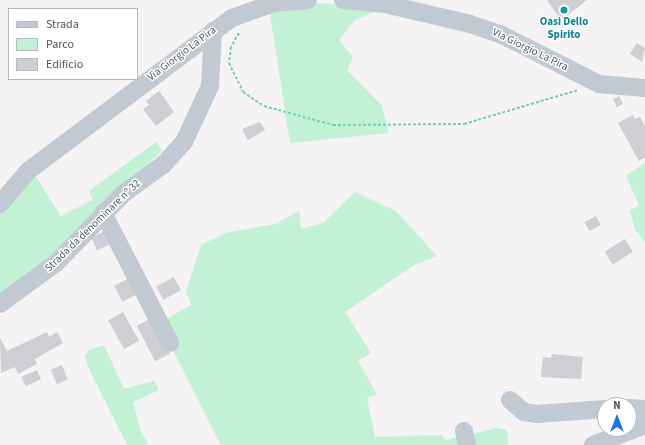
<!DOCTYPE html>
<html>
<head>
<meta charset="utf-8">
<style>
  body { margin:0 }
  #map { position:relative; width:645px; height:445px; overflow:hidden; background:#f5f3f3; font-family:"Source Sans 3",sans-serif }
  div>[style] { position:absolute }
  .green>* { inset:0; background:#c3f1d5 }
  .building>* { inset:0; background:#cdcfd5; transform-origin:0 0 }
  .path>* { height:2px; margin-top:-1px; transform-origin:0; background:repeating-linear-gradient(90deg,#7ad0a6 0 3px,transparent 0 5px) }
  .minor>* { height:18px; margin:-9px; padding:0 9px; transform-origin:9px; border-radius:9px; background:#c1cad2 }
  .dots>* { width:11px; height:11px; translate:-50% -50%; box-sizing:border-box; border:2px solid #fff; border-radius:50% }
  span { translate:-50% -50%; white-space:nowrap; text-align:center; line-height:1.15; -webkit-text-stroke:3px #fff; paint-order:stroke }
  .culture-label { font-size:11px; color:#0d838f; font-weight:700 }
  .street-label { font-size:11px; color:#4a5661 }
  .legend { position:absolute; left:8px; top:8px; width:130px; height:72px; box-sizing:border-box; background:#fff; border:1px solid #b7bbc0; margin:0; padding:5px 7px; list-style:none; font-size:12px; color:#4a5661 }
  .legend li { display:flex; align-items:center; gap:8px; height:20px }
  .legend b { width:20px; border:1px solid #b7bbc0 }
  .north { position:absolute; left:597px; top:397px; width:40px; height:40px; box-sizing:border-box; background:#fff; border:1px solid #b7bbc0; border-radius:50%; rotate:0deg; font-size:11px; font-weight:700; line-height:16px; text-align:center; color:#4a5661 }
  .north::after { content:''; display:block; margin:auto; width:14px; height:18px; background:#1a73e8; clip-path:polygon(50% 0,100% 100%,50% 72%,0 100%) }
</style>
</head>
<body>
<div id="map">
  <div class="green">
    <div style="clip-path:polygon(322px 3px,380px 10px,355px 20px,339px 40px,353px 57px,347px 70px,382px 106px,389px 133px,290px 143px,269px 8px)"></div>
    <div style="clip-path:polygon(156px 142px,162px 151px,74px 231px,50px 259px,0 295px,0 208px,33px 172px,61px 216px,93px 200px,89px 191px)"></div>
    <div style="clip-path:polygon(645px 163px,645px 243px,635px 229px,630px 211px,639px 205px,626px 176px)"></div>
    <div style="clip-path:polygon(355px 192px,396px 211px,437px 256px,416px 264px,345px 312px,371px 353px,358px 361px,377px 394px,367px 398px,375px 437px,442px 435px,445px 440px,496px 428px,507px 430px,508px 445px,221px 445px,159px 323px,191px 305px,186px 292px,201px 245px,225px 233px,275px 224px,299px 211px,301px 229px,323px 223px)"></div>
    <div style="clip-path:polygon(104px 345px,124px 389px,154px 381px,159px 390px,133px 402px,141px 432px,149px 445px,127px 445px,88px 367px,85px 356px,89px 350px)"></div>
  </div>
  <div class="building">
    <div style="clip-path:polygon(547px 0,587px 0,561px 20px)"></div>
    <div style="clip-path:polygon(637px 43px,645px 48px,642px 62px,630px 54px)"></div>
    <div style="clip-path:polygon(159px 91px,174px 112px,156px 126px,143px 109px,149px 105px,146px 101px)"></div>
    <div style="left:619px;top:96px;width:9px;height:7px;rotate:63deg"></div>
    <div style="clip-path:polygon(633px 115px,635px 119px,640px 117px,645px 126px,645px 157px,639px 161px,618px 123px)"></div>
    <div style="clip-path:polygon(260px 122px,265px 130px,248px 140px,242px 129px)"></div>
    <div style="left:596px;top:216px;width:10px;height:13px;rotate:61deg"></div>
    <div style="left:103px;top:232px;width:14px;height:13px;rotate:65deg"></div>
    <div style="left:625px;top:239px;width:15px;height:24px;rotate:58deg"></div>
    <div style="left:131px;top:277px;width:18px;height:19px;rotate:63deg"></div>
    <div style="left:174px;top:277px;width:15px;height:20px;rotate:62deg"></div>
    <div style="left:123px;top:312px;width:33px;height:17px;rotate:61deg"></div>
    <div style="left:152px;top:318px;width:40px;height:17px;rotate:63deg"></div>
    <div style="clip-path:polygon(47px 332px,49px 337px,57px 332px,63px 343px,35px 359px,37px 364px,18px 374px,15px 367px,1px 373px,0 338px,7px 351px)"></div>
    <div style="clip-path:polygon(552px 354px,583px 357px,581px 379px,541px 377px,543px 357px,551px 358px)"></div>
    <div style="left:62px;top:365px;width:16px;height:12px;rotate:68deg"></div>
    <div style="left:37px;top:370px;width:10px;height:17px;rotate:66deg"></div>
  </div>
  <div class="path">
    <div style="left:239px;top:33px;width:16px;rotate:120deg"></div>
    <div style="left:231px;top:47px;width:16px;rotate:97deg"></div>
    <div style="left:229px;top:63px;width:32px;rotate:64deg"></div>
    <div style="left:243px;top:92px;width:25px;rotate:34deg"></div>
    <div style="left:264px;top:106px;width:72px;rotate:15.4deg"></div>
    <div style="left:333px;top:125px;width:131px;rotate:-0.4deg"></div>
    <div style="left:464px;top:124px;width:119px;rotate:-16.6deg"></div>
  </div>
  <div class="minor">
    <div style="left:343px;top:0;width:42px;rotate:5.4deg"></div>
    <div style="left:385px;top:4px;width:87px;rotate:13.2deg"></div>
    <div style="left:470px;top:24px;width:34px;rotate:19deg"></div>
    <div style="left:502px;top:35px;width:109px;rotate:26.8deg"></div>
    <div style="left:599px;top:84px;width:46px;rotate:5deg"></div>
    <div style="left:0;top:204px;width:43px;rotate:-49.7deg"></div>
    <div style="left:28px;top:171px;width:255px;rotate:-36.9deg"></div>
    <div style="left:232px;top:18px;width:45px;rotate:-19.7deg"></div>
    <div style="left:274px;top:3px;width:34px;rotate:-5deg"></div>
    <div style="left:103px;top:213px;width:146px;rotate:62.7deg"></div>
    <div style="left:0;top:304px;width:69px;rotate:-36.2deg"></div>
    <div style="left:56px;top:263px;width:96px;rotate:-45.8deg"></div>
    <div style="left:123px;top:194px;width:51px;rotate:-36.2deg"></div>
    <div style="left:164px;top:164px;width:30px;rotate:-48deg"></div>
    <div style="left:184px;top:142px;width:62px;rotate:-65.1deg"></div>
    <div style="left:210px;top:86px;width:55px;rotate:-86.9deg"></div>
    <div style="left:510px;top:400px;width:18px;rotate:41deg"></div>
    <div style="left:524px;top:412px;width:13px;rotate:9deg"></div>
    <div style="left:537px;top:414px;width:68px;rotate:-4.2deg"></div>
    <div style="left:629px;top:408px;width:16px;rotate:4deg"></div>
    <div style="left:464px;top:431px;width:14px;rotate:78deg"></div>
    <div style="left:593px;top:445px;width:56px;rotate:-21deg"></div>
  </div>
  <div class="dots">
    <div style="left:564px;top:10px;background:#0f9aa8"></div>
  </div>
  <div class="culture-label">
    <span style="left:564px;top:29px">Oasi Dello<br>Spirito</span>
  </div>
  <div class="street-label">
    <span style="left:530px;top:50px;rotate:26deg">Via Giorgio La Pira</span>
    <span style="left:182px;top:54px;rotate:-37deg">Via Giorgio La Pira</span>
    <span style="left:93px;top:226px;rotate:-44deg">Strada da denominare nº 32</span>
  </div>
  <ul class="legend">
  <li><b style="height:5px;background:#c1cad2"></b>Strada</li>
  <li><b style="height:11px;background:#c3f1d5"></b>Parco</li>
  <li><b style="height:11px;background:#cdcfd5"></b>Edificio</li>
  </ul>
  <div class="north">N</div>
</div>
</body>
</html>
